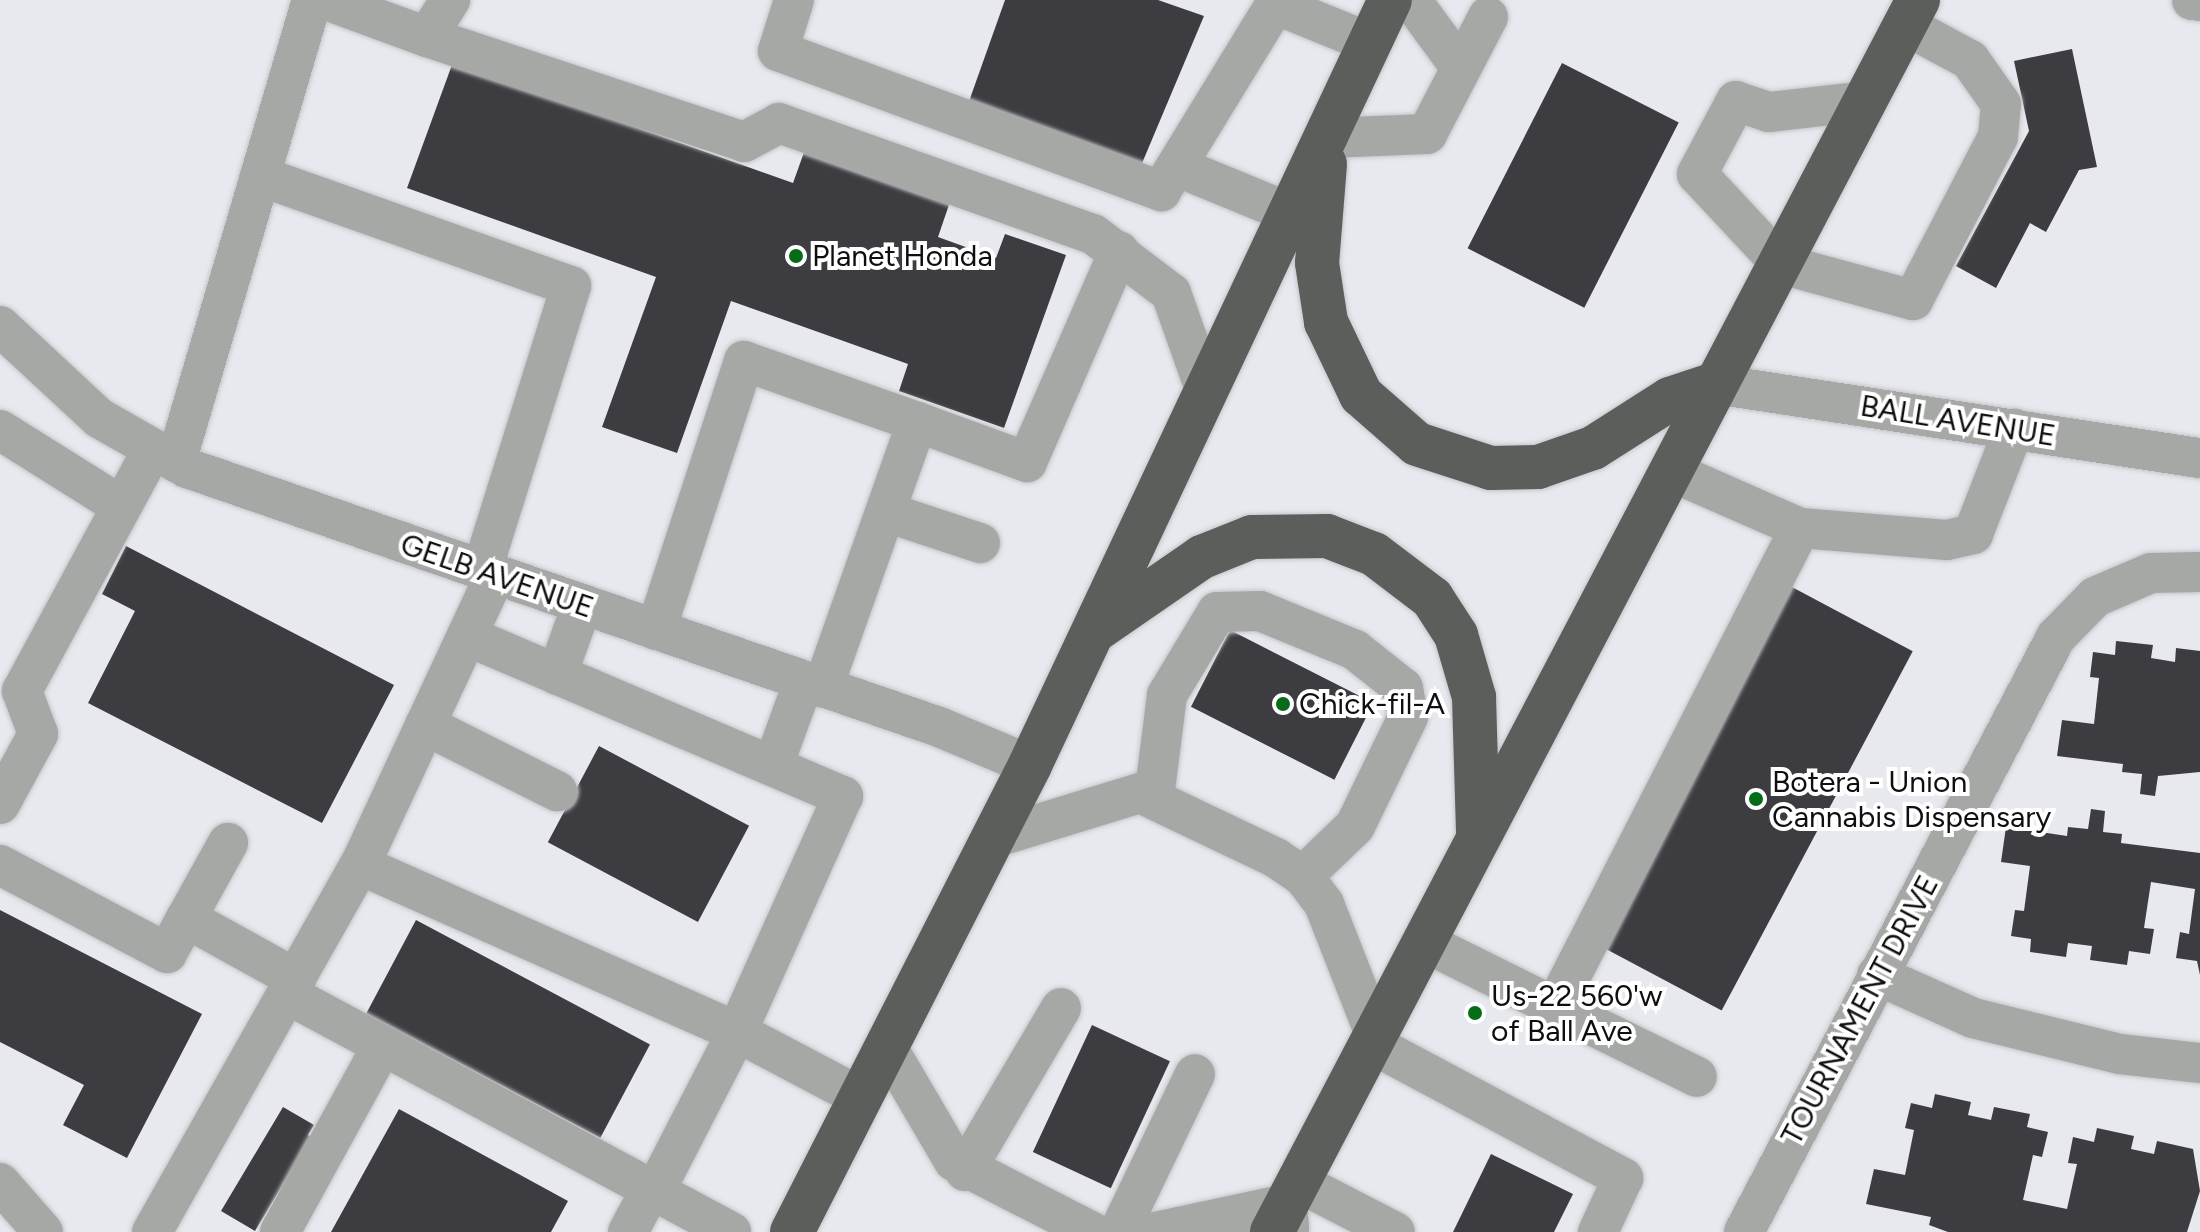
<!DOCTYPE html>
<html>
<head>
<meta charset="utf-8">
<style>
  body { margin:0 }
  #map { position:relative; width:2200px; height:1232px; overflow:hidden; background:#e8e9ee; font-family:Figtree,sans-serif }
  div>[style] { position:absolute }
  .building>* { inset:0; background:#3d3d41; transform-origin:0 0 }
  .roads { filter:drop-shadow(0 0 2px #c5c6cb) drop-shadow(0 0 2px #c5c6cb) }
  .minor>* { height:40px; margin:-20px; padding:0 20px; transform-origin:20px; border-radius:20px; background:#a6a8a6 }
  .highway>* { height:44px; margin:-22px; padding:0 22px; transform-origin:22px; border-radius:22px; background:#5b5e5a }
  .dots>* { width:22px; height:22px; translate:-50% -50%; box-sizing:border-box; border:4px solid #fff; border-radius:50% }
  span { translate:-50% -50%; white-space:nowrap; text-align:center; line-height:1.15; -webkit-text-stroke:8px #fff; paint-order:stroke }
  .poi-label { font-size:30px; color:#0f0f11 }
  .left { translate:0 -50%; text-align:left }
  .street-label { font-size:30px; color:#0f0f11 }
</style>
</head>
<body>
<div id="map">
  <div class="building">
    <div style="clip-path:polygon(1005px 0,1158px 0,1204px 16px,1140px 168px,967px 107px)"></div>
    <div style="clip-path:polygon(2072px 49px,2097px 167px,2079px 170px,2046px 232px,2030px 223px,1996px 288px,1956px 266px,2029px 131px,2014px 61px)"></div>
    <div style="clip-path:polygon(453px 62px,793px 183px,807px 144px,952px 196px,938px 237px,996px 258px,1005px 234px,1066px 255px,1004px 428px,899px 391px,908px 364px,731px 301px,677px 453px,602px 427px,656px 277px,407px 188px)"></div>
    <div style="left:1562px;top:63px;width:131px;height:208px;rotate:27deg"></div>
    <div style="clip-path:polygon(126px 546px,394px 685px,322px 823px,88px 703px,135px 611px,102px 594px)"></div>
    <div style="left:1790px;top:586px;width:139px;height:407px;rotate:28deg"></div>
    <div style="left:1230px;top:630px;width:161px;height:86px;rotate:27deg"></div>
    <div style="clip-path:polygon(2116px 641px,2153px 645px,2151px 658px,2175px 662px,2176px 648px,2200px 651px,2200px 772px,2158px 776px,2155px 796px,2140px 794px,2142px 774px,2122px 772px,2123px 764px,2057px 756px,2062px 720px,2094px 724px,2099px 678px,2090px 677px,2093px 652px,2115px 655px)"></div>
    <div style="left:599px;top:746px;width:170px;height:109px;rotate:28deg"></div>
    <div style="clip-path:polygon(2091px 809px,2105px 811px,2103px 832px,2122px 834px,2121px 843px,2200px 853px,2200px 975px,2197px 961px,2176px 958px,2180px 932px,2189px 934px,2195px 889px,2151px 882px,2144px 928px,2154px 929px,2150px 954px,2129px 951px,2127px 965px,2090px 960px,2092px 946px,2068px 943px,2066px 957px,2030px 952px,2031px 939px,2011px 936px,2015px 910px,2024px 911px,2030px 866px,2001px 862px,2006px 827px,2067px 836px,2068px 827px,2088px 829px)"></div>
    <div style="clip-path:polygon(0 910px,202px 1014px,127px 1158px,63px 1125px,84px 1085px,0 1042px)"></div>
    <div style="left:416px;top:920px;width:265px;height:106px;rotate:28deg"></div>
    <div style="left:1092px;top:1025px;width:86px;height:140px;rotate:25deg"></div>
    <div style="clip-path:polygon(1935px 1094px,1971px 1102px,1968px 1115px,1991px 1120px,1994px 1107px,2030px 1114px,2027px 1127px,2048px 1132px,2042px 1157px,2033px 1155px,2023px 1200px,2067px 1209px,2077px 1164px,2068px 1163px,2073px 1137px,2094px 1142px,2097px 1128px,2134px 1136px,2131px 1149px,2154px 1154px,2157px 1141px,2193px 1149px,2200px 1191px,2187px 1232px,1948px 1232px,1929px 1225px,1931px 1217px,1866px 1204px,1874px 1169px,1905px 1175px,1914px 1130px,1905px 1128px,1911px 1103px,1932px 1108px)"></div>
    <div style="clip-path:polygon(283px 1107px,314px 1125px,308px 1135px,342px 1155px,306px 1146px,255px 1231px,221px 1211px)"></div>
    <div style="clip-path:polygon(399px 1109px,568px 1201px,551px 1232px,331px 1232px)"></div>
    <div style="clip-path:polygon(1491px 1154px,1573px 1194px,1554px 1232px,1453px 1232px)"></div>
  </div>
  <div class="roads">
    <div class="minor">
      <div style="left:326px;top:0;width:108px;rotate:20.1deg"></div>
      <div style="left:427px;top:37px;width:44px;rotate:-58.1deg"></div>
      <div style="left:794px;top:0;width:53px;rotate:107.4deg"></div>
      <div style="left:778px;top:51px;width:408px;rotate:20.1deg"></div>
      <div style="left:1161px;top:191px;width:224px;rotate:-58.5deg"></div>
      <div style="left:1411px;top:0;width:84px;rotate:53.7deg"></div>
      <div style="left:2192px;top:0;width:8px;rotate:7deg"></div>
      <div style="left:1277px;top:5px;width:100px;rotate:22.2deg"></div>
      <div style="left:427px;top:37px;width:334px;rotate:18.3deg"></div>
      <div style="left:744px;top:142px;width:40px;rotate:-28deg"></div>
      <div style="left:779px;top:123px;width:333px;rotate:19.5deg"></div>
      <div style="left:1093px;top:234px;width:98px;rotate:37.1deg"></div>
      <div style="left:1171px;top:293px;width:105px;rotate:70.5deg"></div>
      <div style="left:1866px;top:101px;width:98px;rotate:173.5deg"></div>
      <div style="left:1769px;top:112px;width:35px;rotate:-162deg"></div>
      <div style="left:1736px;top:101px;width:83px;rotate:118.1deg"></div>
      <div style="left:1697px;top:174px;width:123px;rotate:47deg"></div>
      <div style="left:1781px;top:264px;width:137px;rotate:15.3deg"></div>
      <div style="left:1913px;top:300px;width:184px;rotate:-62.5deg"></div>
      <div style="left:1998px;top:137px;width:33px;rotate:-85deg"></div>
      <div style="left:2001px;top:104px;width:54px;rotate:-125.2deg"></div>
      <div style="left:1970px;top:60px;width:74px;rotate:-151.7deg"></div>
      <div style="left:1327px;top:138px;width:100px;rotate:-2.3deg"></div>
      <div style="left:1427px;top:134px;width:132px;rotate:-62.5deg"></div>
      <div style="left:1178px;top:167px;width:121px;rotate:22.3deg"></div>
      <div style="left:260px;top:176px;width:330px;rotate:19.5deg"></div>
      <div style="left:571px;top:286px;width:298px;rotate:107.4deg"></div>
      <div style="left:0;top:326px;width:135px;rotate:42.9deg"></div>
      <div style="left:99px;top:418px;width:101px;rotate:29.6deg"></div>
      <div style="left:187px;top:468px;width:795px;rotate:19deg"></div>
      <div style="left:939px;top:727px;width:99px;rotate:22.7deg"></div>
      <div style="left:1715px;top:384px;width:491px;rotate:8.7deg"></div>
      <div style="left:917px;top:422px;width:117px;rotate:20deg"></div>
      <div style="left:1027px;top:462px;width:230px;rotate:-66.4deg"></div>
      <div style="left:0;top:430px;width:143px;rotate:32.1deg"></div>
      <div style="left:176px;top:462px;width:482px;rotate:-73.6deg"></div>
      <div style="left:886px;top:512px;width:99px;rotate:18.3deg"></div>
      <div style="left:1800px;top:528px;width:147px;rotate:4.7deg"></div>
      <div style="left:1947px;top:540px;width:27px;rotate:-13deg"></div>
      <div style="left:1973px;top:534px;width:113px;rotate:-68.7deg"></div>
      <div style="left:656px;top:630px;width:283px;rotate:-71.9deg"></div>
      <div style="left:744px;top:361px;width:183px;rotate:19.4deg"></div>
      <div style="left:917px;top:422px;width:282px;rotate:109.5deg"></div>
      <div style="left:467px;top:636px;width:409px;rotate:23.1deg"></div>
      <div style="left:843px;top:796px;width:259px;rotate:114.2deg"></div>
      <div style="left:737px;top:1032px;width:412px;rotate:-156.1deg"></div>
      <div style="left:360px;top:865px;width:320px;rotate:-65deg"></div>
      <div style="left:557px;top:675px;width:74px;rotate:-70.3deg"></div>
      <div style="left:425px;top:725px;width:148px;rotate:26.6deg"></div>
      <div style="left:773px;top:766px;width:90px;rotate:-70deg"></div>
      <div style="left:1154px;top:798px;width:104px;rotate:-82.8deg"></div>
      <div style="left:1167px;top:695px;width:97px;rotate:-58.9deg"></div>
      <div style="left:1217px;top:612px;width:43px;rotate:-1.3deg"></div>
      <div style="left:1260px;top:611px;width:103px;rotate:22.3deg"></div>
      <div style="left:1355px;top:650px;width:61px;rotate:38.4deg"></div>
      <div style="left:1403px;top:688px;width:29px;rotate:80deg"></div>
      <div style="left:1408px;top:717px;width:121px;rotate:115.9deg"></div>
      <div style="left:1355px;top:826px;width:72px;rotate:136.1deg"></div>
      <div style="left:0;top:804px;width:80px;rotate:-61.5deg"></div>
      <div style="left:38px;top:734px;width:46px;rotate:-110.4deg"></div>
      <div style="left:22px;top:691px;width:273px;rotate:-61.6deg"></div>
      <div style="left:993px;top:838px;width:154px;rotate:-17deg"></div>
      <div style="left:1140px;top:793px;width:151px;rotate:25.5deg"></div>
      <div style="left:1276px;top:858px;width:32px;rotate:34deg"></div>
      <div style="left:1303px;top:876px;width:35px;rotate:53deg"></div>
      <div style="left:1324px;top:904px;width:143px;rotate:68.6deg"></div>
      <div style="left:0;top:865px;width:189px;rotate:27.8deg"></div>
      <div style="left:167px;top:953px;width:126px;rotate:-61deg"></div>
      <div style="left:186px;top:918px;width:126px;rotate:29deg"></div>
      <div style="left:1426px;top:943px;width:144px;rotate:26.4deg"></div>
      <div style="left:1555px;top:1007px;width:538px;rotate:-62.91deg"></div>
      <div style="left:1800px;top:528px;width:142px;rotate:-156.3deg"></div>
      <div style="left:1877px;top:975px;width:105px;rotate:24.1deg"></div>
      <div style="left:1973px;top:1018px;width:151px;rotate:13.8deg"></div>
      <div style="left:2120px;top:1054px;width:81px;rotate:6.4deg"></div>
      <div style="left:287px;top:994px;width:504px;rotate:28.19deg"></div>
      <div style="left:1555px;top:1007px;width:158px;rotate:26.2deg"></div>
      <div style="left:1372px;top:1044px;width:285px;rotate:28.1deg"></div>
      <div style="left:1623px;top:1178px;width:60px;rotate:114.8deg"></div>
      <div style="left:887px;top:1047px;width:132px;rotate:59.6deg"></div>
      <div style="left:954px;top:1161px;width:155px;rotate:27.2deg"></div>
      <div style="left:965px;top:1171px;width:189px;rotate:-59.5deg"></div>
      <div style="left:1298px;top:1182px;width:109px;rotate:27.3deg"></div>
      <div style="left:0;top:1183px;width:65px;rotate:48.7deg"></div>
      <div style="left:654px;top:1193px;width:181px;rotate:-62.7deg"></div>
      <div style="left:737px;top:1032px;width:141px;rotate:27.8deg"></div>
      <div style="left:152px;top:1232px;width:422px;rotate:-60.5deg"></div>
      <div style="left:280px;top:1232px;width:210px;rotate:-61.2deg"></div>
      <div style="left:628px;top:1232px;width:47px;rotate:-61.8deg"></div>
      <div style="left:1119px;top:1232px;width:175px;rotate:-64.3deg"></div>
      <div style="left:1155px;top:1232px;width:135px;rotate:-12deg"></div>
      <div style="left:1287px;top:1204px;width:24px;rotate:85deg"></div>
      <div style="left:1744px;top:1232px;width:672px;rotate:-62.33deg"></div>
      <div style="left:2056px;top:637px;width:56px;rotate:-45.7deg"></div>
      <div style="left:2095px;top:597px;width:61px;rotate:-23.2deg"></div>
      <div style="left:2151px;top:573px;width:49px;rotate:-1.2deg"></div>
    </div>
    <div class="highway">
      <div style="left:1325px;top:164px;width:99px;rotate:94.6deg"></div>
      <div style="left:1317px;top:263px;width:60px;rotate:81.3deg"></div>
      <div style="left:1326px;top:322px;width:81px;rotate:64.4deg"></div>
      <div style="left:1361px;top:395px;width:74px;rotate:41.2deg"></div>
      <div style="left:1417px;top:444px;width:78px;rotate:18deg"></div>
      <div style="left:1491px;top:468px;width:47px;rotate:-1.2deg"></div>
      <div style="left:1538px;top:467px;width:58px;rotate:-19.1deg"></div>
      <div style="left:1593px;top:448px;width:91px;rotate:-32.5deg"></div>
      <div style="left:1670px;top:399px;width:47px;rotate:-18.4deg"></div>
      <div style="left:1096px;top:630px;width:129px;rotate:-34.6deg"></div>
      <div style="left:1202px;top:557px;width:54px;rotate:-21.8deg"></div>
      <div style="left:1252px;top:537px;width:75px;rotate:-0.8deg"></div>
      <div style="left:1327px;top:536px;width:50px;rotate:21deg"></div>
      <div style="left:1374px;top:554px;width:73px;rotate:37.2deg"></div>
      <div style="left:1432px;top:598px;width:44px;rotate:57deg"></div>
      <div style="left:1456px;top:635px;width:65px;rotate:73.8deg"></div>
      <div style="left:1474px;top:697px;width:136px;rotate:88.3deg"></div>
      <div style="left:792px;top:1232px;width:524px;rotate:-62.99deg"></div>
      <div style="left:1030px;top:765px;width:845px;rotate:-64.8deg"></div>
      <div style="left:1272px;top:1232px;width:1391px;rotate:-62.33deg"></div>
    </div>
  </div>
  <div class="dots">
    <div style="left:796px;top:256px;background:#056c1a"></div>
    <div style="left:1283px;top:704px;background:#056c1a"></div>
    <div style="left:1756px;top:799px;background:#056c1a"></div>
    <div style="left:1475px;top:1013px;background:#056c1a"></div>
  </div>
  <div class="poi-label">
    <span class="left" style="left:812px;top:256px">Planet Honda</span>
    <span class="left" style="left:1299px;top:704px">Chick-fil-A</span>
    <span class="left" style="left:1772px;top:799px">Botera - Union<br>Cannabis Dispensary</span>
    <span class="left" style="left:1491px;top:1013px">Us-22 560'w<br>of Ball Ave</span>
  </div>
  <div class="street-label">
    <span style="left:1958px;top:421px;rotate:9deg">BALL AVENUE</span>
    <span style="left:497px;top:576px;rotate:19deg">GELB AVENUE</span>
    <span style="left:1860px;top:1010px;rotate:-62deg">TOURNAMENT DRIVE</span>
  </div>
</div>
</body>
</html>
